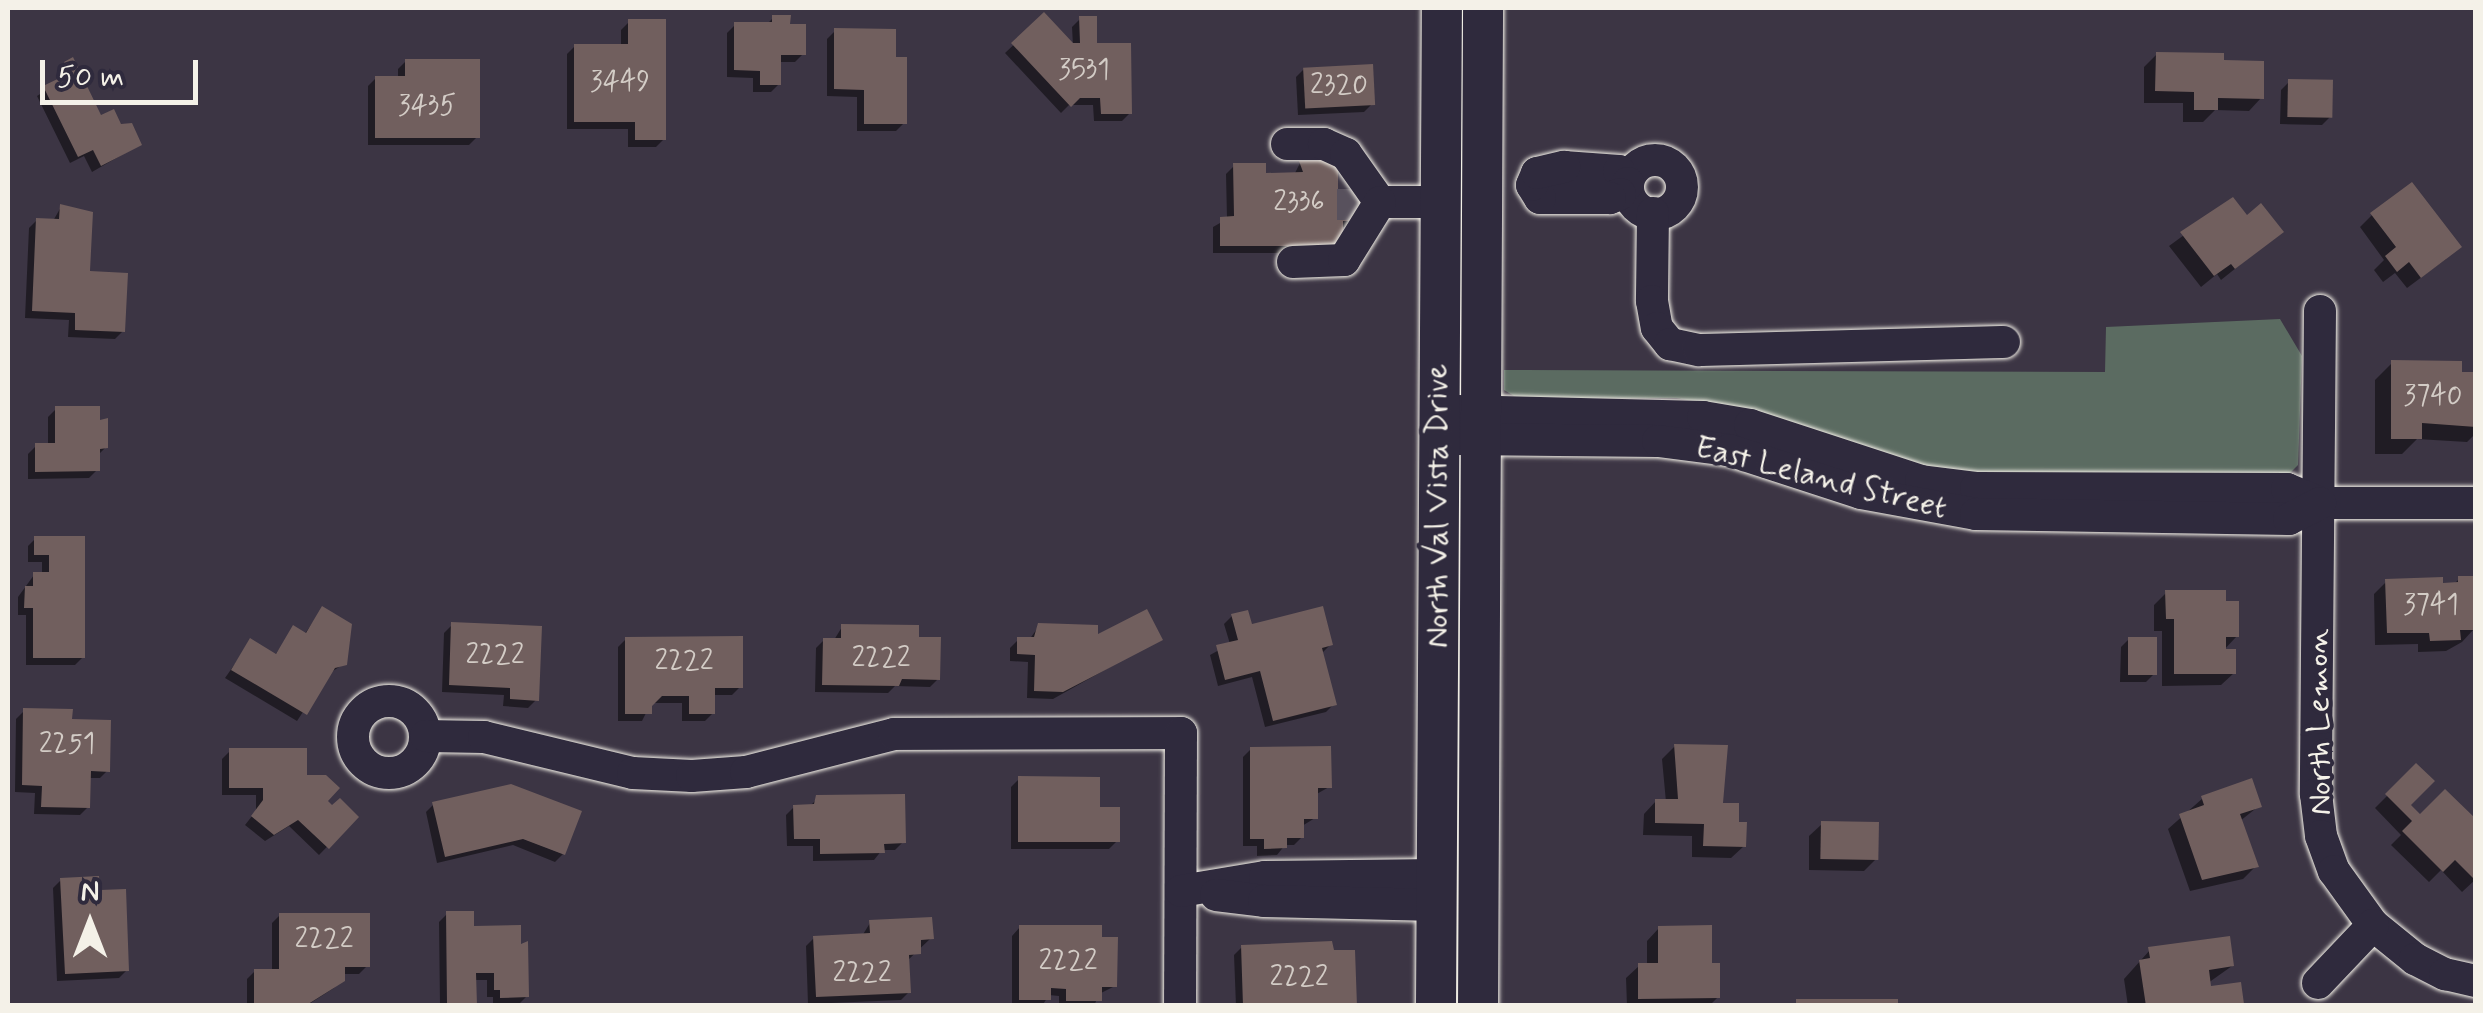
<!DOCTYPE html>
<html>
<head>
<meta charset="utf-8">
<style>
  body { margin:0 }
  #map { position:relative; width:2483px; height:1013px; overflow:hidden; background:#3c3544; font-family:Mynerve,sans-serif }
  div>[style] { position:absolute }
  .green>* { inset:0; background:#5b6b61 }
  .shadow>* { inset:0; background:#0007 }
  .building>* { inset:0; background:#715f5e; transform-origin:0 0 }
  .minor-tunnel>* { height:32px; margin-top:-16px; transform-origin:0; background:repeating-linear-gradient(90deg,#58515d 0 32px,transparent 0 48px) }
  .roads { filter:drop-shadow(0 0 2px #f4f1e8) drop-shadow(0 0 2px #f4f1e8) }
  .minor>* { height:32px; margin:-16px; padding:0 16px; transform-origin:16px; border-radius:16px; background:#2f2a3d }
  .minor>.ring { margin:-16px; padding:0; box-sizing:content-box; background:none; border:32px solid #2f2a3d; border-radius:50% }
  .major>* { height:40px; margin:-20px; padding:0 20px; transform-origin:20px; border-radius:20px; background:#2f2a3d }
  span { translate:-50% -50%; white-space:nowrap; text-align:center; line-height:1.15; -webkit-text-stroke:8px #2f2a3d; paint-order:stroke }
  .number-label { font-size:28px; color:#d3ccc6 }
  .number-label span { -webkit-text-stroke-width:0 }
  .street-label { font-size:32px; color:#f4f1e8 }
  .frame { position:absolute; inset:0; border:10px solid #f4f1e8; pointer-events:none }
  .north { position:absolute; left:40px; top:873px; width:100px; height:100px; -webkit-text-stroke:8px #2f2a3d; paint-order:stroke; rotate:0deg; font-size:28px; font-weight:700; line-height:40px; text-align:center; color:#f4f1e8 }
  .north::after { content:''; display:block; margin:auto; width:35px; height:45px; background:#f4f1e8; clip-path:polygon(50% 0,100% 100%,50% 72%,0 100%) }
  .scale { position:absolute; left:40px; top:60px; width:158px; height:45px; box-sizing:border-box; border:5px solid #f4f1e8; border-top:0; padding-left:12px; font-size:30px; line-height:35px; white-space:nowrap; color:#f4f1e8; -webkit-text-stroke:8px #2f2a3d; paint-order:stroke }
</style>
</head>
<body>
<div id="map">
  <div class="green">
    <div style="clip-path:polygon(2280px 319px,2302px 356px,2298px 465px,2288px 475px,1990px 476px,1929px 469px,1731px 408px,1676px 398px,1519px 399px,1504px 390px,1504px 370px,2105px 372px,2106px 327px)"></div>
  </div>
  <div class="shadow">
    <div style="clip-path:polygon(1044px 16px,1073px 46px,1072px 27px,1080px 19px,1130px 113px,1122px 121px,1094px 121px,1093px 105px,1069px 105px,1061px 113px,1005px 53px)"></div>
    <div style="clip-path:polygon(773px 18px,788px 26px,803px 54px,795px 62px,779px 62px,779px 84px,771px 92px,753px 92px,753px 78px,727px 77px,727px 33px,735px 25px,766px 25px)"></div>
    <div style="clip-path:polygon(629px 22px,664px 139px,656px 147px,628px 147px,628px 129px,567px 129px,567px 54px,575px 46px,621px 46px,621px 30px)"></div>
    <div style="clip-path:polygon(835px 31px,893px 59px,904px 123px,896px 131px,857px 131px,857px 97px,827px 96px,827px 39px)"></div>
    <div style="clip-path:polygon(2157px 54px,2222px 63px,2261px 98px,2249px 111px,2215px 110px,2203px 122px,2183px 122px,2183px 103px,2144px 103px,2144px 67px)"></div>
    <div style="clip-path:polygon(406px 61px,477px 137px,469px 145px,368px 145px,368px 86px,376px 78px,398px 78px,398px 69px)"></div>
    <div style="clip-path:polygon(66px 64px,100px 118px,120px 127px,139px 145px,92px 172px,84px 156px,70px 163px,37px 96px,62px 80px,58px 72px)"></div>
    <div style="clip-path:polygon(1304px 69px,1372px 104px,1364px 112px,1298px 115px,1296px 77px)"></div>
    <div style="clip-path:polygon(2289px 82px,2330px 117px,2322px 125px,2280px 124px,2281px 90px)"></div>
    <div style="clip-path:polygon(1300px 163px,1335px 192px,1354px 227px,1341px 227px,1333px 253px,1213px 253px,1213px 227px,1227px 219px,1226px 174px,1234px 166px,1264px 175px,1294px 175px)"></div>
    <div style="clip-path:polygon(2232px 200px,2246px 218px,2281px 232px,2221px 280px,2217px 274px,2201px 287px,2169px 246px)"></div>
    <div style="clip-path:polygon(61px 207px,87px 273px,123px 331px,115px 339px,68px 337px,69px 320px,25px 318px,29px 228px,37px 220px,53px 221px)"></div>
    <div style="clip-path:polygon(2372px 215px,2446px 259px,2407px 288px,2395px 273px,2383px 282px,2374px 270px,2384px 260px,2360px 227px)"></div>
    <div style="clip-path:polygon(2392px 363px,2476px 374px,2476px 433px,2467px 442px,2417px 439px,2402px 454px,2375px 454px,2375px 380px)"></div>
    <div style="clip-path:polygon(56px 409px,106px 447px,97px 456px,97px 470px,89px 478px,28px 479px,28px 454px,36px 446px,48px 446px,48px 417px)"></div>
    <div style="clip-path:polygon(36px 538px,83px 539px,83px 657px,75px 665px,26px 665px,26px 615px,18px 615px,18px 597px,34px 575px,42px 575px,42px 562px,28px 562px,28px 546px)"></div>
    <div style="clip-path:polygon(2459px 579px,2474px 629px,2462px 642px,2446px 651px,2418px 652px,2418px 644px,2375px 645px,2374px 594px,2386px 582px,2453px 585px)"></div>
    <div style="clip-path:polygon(2166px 593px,2237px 636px,2222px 652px,2234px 673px,2221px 685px,2162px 686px,2162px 631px,2154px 631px,2154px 605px)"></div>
    <div style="clip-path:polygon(322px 609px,344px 664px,328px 674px,297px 721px,225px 678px,251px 641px,275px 655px,294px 629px,304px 635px)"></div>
    <div style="clip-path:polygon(1232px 616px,1250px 627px,1330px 645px,1321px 654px,1334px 704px,1326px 712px,1265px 727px,1252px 677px,1218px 686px,1210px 655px,1230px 644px,1224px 624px)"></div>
    <div style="clip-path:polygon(452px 625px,536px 700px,528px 708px,503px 706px,504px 695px,442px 692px,444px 633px)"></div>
    <div style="clip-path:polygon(1039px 626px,1096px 638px,1160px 639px,1053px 699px,1027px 698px,1028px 662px,1010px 661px,1010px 648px,1018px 640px,1029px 640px)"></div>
    <div style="clip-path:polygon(842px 627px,916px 639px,938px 679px,930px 687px,895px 686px,888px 693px,815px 692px,816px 648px,824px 640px,834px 640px)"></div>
    <div style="clip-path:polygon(626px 639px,740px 687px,732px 695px,713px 695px,713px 713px,705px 721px,682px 721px,682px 703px,651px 703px,642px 721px,618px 721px,618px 647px)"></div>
    <div style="clip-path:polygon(2129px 639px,2154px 674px,2146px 682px,2120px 682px,2121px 647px)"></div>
    <div style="clip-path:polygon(24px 711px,70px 721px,108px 770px,100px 778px,88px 778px,88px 807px,80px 815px,34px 814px,35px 793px,15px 792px,16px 719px)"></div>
    <div style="clip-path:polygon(1675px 746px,1736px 825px,1744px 846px,1731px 858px,1692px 857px,1692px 836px,1643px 835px,1644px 814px,1656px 801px,1666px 802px,1662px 759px)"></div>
    <div style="clip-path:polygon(1251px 749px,1329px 787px,1315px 795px,1315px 818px,1302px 826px,1302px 837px,1294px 845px,1285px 845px,1277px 855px,1257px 856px,1257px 846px,1243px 846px,1243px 757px)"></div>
    <div style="clip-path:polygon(230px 751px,305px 778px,332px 809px,356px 817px,319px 855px,289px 826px,265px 841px,245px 825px,256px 811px,256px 795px,222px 795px,222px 759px)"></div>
    <div style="clip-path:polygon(2416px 767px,2408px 805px,2476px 879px,2462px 892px,2441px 870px,2429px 882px,2391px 845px,2401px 835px,2375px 808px)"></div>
    <div style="clip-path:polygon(1019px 779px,1117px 841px,1109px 849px,1011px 849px,1011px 787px)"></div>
    <div style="clip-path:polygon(818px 798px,903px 842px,895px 850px,882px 850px,874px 860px,813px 861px,813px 846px,787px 846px,786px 815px,794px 807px,809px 807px)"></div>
    <div style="clip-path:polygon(2203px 798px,2259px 806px,2240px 821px,2256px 866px,2243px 879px,2190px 891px,2168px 829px)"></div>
    <div style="clip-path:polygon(434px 804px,563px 854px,555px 862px,513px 845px,437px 863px,426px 812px)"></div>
    <div style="clip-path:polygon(1822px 824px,1876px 859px,1864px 871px,1809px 870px,1809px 836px)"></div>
    <div style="clip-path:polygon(61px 880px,97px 892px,127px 970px,119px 978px,57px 981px,53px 888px)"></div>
    <div style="clip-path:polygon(447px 914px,472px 928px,527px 996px,519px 1004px,493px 1005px,493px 997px,487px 997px,487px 980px,474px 980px,473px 1006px,440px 1006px,439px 922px)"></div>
    <div style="clip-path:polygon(280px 915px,367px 966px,359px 974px,343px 974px,334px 988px,306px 1006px,247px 1006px,247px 979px,255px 971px,272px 971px,272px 923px)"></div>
    <div style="clip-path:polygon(870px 923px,931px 938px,907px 961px,909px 992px,901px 1000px,808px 1004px,806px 946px,814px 938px,862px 936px)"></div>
    <div style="clip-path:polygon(1020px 927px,1115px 986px,1099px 994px,1094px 1006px,1059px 1006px,1059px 996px,1049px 995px,1042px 1006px,1012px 1006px,1012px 936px)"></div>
    <div style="clip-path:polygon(1659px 928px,1710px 965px,1718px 997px,1709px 1006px,1627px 1006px,1626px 978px,1639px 966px,1647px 966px,1647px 941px)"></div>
    <div style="clip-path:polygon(1242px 947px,1354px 1006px,1236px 1006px,1234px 955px)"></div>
    <div style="clip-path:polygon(2150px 950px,2232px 966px,2208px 983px,2209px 989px,2241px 1003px,2128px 1006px,2124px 979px)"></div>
  </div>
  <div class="building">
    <div style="clip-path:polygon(1044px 12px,1073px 43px,1080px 43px,1079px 16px,1097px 16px,1097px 43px,1131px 43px,1132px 114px,1101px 114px,1100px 98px,1080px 98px,1071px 107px,1011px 43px)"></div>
    <div style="clip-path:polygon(772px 15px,791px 15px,790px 24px,806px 24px,806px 55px,781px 55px,781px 85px,760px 85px,760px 71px,734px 70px,734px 22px,772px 22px)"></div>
    <div style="clip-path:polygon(628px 19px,666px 19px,666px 140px,635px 140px,635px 122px,574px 122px,574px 44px,628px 44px)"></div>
    <div style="clip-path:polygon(834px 28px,896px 29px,896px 57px,907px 57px,907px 124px,864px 124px,864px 90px,834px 89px)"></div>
    <div style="clip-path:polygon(2156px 52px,2224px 53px,2224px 60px,2264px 61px,2264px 99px,2218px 98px,2218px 110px,2194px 110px,2194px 92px,2155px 91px)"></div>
    <div style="clip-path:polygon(73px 57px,101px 115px,114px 109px,121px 124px,132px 123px,142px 145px,101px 166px,93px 150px,78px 157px,43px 86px,70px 73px,64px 62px)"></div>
    <div style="clip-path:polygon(405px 59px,480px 59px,480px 138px,375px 138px,375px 76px,405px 76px)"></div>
    <div style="left:1373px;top:64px;width:41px;height:70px;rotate:87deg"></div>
    <div style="left:2288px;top:79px;width:45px;height:38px;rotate:1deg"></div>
    <div style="clip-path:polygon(1338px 160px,1338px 189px,1364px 189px,1365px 220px,1343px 221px,1343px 246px,1220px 246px,1220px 217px,1234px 216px,1233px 163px,1266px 163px,1266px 173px,1303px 172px,1299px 161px)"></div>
    <div style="clip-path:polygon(2412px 182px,2462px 247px,2421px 278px,2409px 262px,2397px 272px,2385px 256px,2396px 247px,2370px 213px)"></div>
    <div style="clip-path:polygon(2233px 197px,2247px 215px,2261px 203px,2284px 232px,2235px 269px,2231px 264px,2214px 276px,2180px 232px)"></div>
    <div style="clip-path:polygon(60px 204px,93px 212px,90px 271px,128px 273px,125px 332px,75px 330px,75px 313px,32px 311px,36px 218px,59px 219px)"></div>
    <div style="clip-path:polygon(2391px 360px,2462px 361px,2462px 372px,2476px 372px,2476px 427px,2422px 423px,2422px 439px,2391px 439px)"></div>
    <div style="clip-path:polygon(55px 406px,100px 406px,100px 420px,108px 418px,108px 448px,100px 449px,100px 471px,35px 472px,35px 443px,55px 443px)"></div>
    <div style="clip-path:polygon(34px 536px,85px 536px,85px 658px,33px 658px,33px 608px,24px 608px,25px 586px,33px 586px,33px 572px,49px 572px,49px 555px,34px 555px)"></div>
    <div style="clip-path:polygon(2458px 576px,2476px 576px,2476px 630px,2460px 630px,2461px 640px,2430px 641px,2429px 633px,2387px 633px,2385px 579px,2443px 577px,2443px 583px,2458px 582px)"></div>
    <div style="clip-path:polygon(2165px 590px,2226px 590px,2226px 601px,2239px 601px,2239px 637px,2226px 637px,2226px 649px,2236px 649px,2236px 674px,2174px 674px,2174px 619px,2166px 619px)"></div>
    <div style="clip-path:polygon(322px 606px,352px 624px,347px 665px,335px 668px,307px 715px,231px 670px,250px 638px,276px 654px,293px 625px,306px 633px)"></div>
    <div style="clip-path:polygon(1323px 606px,1333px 645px,1322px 648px,1337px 705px,1273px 721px,1260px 671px,1225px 680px,1216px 645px,1238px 640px,1231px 614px,1248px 610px,1252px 624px)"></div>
    <div style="clip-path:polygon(1147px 609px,1163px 640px,1063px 692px,1034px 691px,1035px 655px,1017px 654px,1017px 637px,1034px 637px,1038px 623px,1098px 625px,1098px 634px)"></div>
    <div style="clip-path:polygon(451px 622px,542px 626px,539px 701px,510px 699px,510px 688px,449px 685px)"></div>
    <div style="clip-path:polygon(841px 624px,919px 625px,919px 637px,941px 637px,940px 680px,902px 679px,899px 686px,822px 685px,823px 638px,841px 638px)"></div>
    <div style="clip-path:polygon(743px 636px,743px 688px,715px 688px,715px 714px,689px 714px,689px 696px,662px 696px,652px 706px,652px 714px,625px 714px,625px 637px)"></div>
    <div style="left:2128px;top:637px;width:29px;height:38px"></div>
    <div style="clip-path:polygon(23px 708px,73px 709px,72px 719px,111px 720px,110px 772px,91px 771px,90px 808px,41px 807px,42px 786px,22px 785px)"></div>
    <div style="clip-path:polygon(1674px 744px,1728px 745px,1723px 803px,1739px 803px,1739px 822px,1747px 822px,1746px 847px,1703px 846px,1704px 824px,1655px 823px,1655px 799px,1678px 799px)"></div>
    <div style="clip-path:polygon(1331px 746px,1332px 788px,1318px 788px,1318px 819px,1304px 819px,1304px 838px,1287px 838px,1287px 848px,1264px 849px,1264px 839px,1250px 839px,1250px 747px)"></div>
    <div style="clip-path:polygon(229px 748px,307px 748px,307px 775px,326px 775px,340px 788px,328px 801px,332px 805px,340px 798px,359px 817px,329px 849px,298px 820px,274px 835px,251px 816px,263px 800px,263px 788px,229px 788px)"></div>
    <div style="clip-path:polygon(2416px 763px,2435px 781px,2411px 805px,2420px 814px,2445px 789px,2476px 819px,2476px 881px,2455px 860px,2443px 872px,2402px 831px,2412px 821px,2385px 794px)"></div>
    <div style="clip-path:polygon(1018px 776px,1100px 777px,1100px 807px,1120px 807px,1120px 842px,1018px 842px)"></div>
    <div style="clip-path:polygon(2252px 778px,2262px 807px,2240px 814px,2259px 867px,2202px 880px,2179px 814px,2204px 805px,2201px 796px)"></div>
    <div style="clip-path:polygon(511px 784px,582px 811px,565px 855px,523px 839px,445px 857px,432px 802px)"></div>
    <div style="clip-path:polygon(905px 794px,906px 843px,884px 844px,885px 853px,820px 854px,820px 839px,794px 839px,793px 805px,814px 804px,816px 795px)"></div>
    <div style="left:1821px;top:821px;width:58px;height:38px;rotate:1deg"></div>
    <div style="clip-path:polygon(99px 876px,100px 890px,126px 889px,129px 971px,65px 974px,60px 878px)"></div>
    <div style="clip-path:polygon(446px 911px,474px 911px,474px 926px,521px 925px,521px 944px,528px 941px,529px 997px,500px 998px,500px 990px,494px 990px,494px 973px,476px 973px,477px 1005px,447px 1005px)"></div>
    <div style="clip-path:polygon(279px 913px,370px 913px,370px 967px,345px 967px,345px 981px,305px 1006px,254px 1006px,254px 969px,279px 969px)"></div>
    <div style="clip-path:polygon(932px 917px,934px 939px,921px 940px,921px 954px,909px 955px,911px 993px,816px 997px,813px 936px,870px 933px,869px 920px)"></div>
    <div style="clip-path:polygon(1019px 925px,1102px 925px,1102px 937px,1118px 937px,1117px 987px,1102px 987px,1102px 1001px,1066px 1001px,1066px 989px,1051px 988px,1051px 1000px,1019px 1000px)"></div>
    <div style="clip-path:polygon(1712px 925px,1712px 963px,1720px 963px,1720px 998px,1638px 999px,1638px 963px,1658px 963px,1658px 926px)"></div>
    <div style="clip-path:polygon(2230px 936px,2234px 966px,2209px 970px,2211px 986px,2241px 982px,2244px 1004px,2146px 1006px,2139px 960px,2150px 958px,2148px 947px)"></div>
    <div style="clip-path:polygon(1332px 941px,1334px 950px,1355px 950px,1357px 1006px,1243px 1006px,1241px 945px)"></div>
    <div style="left:1796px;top:999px;width:102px;height:7px"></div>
  </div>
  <div class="minor-tunnel">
    <div style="left:1353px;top:189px;width:31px;rotate:90deg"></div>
  </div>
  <div class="roads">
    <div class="minor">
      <div style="left:1287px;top:144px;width:37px"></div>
      <div style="left:1324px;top:144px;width:24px;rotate:24deg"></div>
      <div style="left:1346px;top:154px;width:59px;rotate:54.7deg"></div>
      <div style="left:1380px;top:202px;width:60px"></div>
      <div class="ring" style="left:1628px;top:160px;width:22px;height:22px"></div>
      <div style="left:1564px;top:167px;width:55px;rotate:4.2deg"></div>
      <div style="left:1619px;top:171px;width:15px;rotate:53deg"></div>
      <div style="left:1628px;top:183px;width:14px;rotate:126deg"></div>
      <div style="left:1620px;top:194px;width:11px;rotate:158deg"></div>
      <div style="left:1610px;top:198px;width:70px;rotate:180deg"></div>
      <div style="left:1540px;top:198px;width:15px;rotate:-122deg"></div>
      <div style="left:1532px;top:185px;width:13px;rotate:-67deg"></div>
      <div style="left:1537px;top:173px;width:28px;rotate:-13deg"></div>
      <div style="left:1653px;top:213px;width:88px;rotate:90.7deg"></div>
      <div style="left:1652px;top:301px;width:27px;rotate:80deg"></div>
      <div style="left:1657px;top:328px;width:21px;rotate:51deg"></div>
      <div style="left:1670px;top:344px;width:30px;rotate:12deg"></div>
      <div style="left:1699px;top:350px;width:305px;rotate:-1.5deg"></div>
      <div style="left:1293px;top:262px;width:51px;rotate:-2.2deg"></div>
      <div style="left:1344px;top:260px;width:68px;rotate:-58.2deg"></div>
      <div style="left:2320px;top:311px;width:483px;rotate:90.5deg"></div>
      <div style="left:2316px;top:794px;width:42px;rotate:83.2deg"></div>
      <div style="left:2321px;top:836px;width:37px;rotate:70deg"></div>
      <div style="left:2334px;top:871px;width:67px;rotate:54.2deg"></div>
      <div style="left:2373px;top:925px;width:54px;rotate:39deg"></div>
      <div style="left:2415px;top:959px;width:34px;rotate:27deg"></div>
      <div style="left:2445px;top:974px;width:32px;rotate:13deg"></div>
      <div style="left:1458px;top:411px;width:245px;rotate:1.4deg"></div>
      <div style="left:1703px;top:417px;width:48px;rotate:9.7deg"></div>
      <div style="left:1750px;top:425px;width:180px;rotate:18.1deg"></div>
      <div style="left:1921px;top:481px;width:55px;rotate:7.3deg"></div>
      <div style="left:1976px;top:488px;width:311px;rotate:0.2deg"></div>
      <div style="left:2287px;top:489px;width:36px;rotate:23deg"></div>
      <div style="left:2320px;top:503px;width:156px"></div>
      <div style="left:1458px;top:439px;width:200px;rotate:0.6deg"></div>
      <div style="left:1658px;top:441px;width:72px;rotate:7.2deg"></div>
      <div style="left:1729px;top:450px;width:139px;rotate:18deg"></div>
      <div style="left:1861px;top:493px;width:117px;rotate:10.3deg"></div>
      <div style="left:1976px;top:514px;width:313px;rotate:0.9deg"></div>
      <div style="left:2289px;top:519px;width:35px;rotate:-27deg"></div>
      <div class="ring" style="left:353px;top:701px;width:40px;height:40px"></div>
      <div style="left:426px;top:736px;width:58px;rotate:1deg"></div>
      <div style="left:484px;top:737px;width:153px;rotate:13.6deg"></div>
      <div style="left:633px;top:773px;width:59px;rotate:2.9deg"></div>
      <div style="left:692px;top:776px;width:54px;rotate:-4.2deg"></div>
      <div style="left:746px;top:772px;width:153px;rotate:-14.4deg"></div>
      <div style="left:894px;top:734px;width:287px;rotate:-0.2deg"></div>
      <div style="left:1181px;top:733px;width:273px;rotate:90.2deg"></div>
      <div style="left:1181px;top:891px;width:85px;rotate:-9.5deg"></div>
      <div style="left:1265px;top:877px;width:172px;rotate:-0.7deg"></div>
      <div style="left:1216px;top:895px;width:48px;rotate:7.1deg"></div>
      <div style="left:1264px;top:901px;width:173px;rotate:1.3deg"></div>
      <div style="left:2318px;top:983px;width:80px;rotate:-46.5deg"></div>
    </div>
    <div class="major">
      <div style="left:1436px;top:1006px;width:998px;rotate:-89.66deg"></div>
      <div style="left:1478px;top:1006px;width:998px;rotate:-89.71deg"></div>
    </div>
  </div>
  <div class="number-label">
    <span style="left:1084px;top:71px">3531</span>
    <span style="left:620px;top:83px">3449</span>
    <span style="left:1339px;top:86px">2320</span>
    <span style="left:427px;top:107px">3435</span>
    <span style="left:1299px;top:203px">2336</span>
    <span style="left:2433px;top:397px">3740</span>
    <span style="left:2431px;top:606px">3741</span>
    <span style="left:495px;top:656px">2222</span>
    <span style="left:881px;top:659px">2222</span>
    <span style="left:684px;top:662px">2222</span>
    <span style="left:67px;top:745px">2251</span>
    <span style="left:324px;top:940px">2222</span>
    <span style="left:1068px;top:962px">2222</span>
    <span style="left:862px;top:974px">2222</span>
    <span style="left:1299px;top:978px">2222</span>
  </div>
  <div class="street-label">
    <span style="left:1821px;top:478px;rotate:14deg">East Leland Street</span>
    <span style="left:1438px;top:506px;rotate:-90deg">North Val Vista Drive</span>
    <span style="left:2320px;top:722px;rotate:-91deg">North Lemon</span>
  </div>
  <div class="frame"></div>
  <div class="north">N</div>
  <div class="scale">50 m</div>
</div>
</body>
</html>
